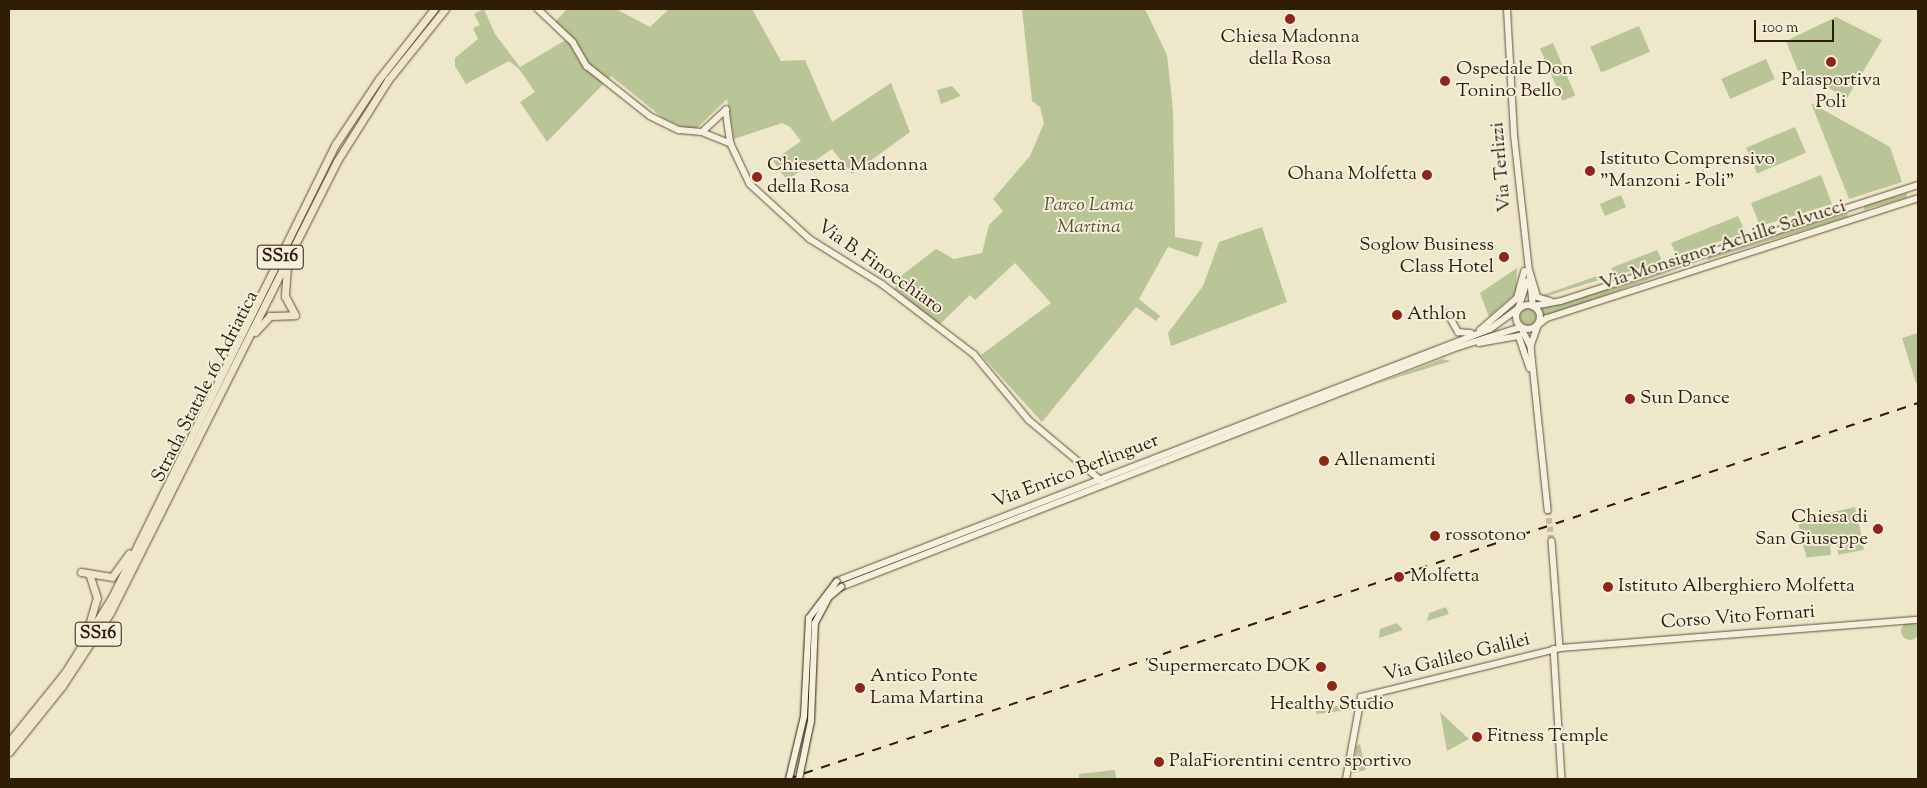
<!DOCTYPE html>
<html>
<head>
<meta charset="utf-8">
<style>
  body { margin:0 }
  #map { position:relative; width:1927px; height:788px; overflow:hidden; background:#efe7ca; font-family:"Sorts Mill Goudy",serif }
  div>[style] { position:absolute }
  .green>* { inset:0; background:#b9c597; transform-origin:0 0 }
  .round { border-radius:50% }
  .tertiary-tunnel>* { height:5.5px; margin-top:-2.75px; transform-origin:0; background:repeating-linear-gradient(90deg,#c9bfa3 0 5.5px,transparent 0 8.5px) }
  .roads { filter:drop-shadow(0 0 1px #5f5036) drop-shadow(0 0 1px #5f5036) }
  .tertiary>* { height:5.5px; margin:-2.75px; padding:0 2.75px; transform-origin:2.75px; border-radius:2.75px; background:#f5efdd }
  .secondary>* { height:6px; margin:-3px; padding:0 3px; transform-origin:3px; border-radius:3px; background:#f5efdd }
  .secondary>.ring { margin:-3px; padding:0; box-sizing:content-box; background:none; border:6px solid #f5efdd; border-radius:50% }
  .trunk>* { height:7px; margin:-3.5px; padding:0 3.5px; transform-origin:3.5px; border-radius:3.5px; background:#efe7ca }
  .rail>* { height:2px; margin-top:-1px; transform-origin:0; background:repeating-linear-gradient(90deg,#2f1d05 0 9px,transparent 0 18px) }
  .bridges { filter:drop-shadow(0 0 1px #2f1d05) drop-shadow(0 0 1px #2f1d05) }
  .secondary-bridge>* { height:6px; margin:-3px; padding:0 3px; transform-origin:3px; border-radius:3px; background:#f5efdd }
  .dots>* { width:14px; height:14px; translate:-50% -50%; box-sizing:border-box; border:2px solid #f5efdd; border-radius:50% }
  span { translate:-50% -50%; white-space:nowrap; text-align:center; line-height:1.15; -webkit-text-stroke:4px #f5efdd; paint-order:stroke }
  .shield-label span { padding:1px 4px; background:#f5efdd; border:1px solid; border-radius:4px; -webkit-text-stroke-width:0 }
  .shield-label { font-size:18px; color:#2f1d05; font-weight:700 }
  .poi-label { font-size:19px; color:#2f1d05 }
  .left { translate:0 -50%; text-align:left }
  .right { translate:-100% -50%; text-align:right }
  .street-label { font-size:19px; color:#2f1d05 }
  .park-label { font-size:19px; color:#584f31; font-style:italic }
  .frame { position:absolute; inset:0; border:10px solid #2f1d05; pointer-events:none }
  .scale { position:absolute; left:1754px; top:20px; width:80px; height:22px; box-sizing:border-box; border:2px solid #2f1d05; border-top:0; padding-left:6px; font-size:15px; line-height:18px; white-space:nowrap; color:#2f1d05; -webkit-text-stroke:4px #f5efdd; paint-order:stroke }
</style>
</head>
<body>
<div id="map">
  <div class="green">
    <div style="clip-path:polygon(484px 9px,495px 34px,520px 67px,569px 38px,553px 24px,567px 9px,616px 9px,650px 27px,669px 9px,752px 9px,781px 61px,805px 60px,832px 122px,891px 83px,910px 132px,852px 174px,832px 149px,787px 180px,773px 161px,801px 141px,790px 127px,782px 123px,734px 139px,727px 99px,696px 129px,687px 129px,663px 118px,611px 76px,547px 142px,520px 102px,535px 92px,519px 69px,509px 61px,466px 84px,455px 66px,455px 58px,478px 39px,473px 28px,480px 25px,474px 14px)"></div>
    <div style="clip-path:polygon(1022px 9px,1145px 9px,1167px 55px,1173px 110px,1175px 237px,1203px 242px,1198px 257px,1168px 247px,1139px 299px,1160px 316px,1156px 321px,1136px 307px,1042px 422px,981px 355px,1051px 303px,1015px 263px,975px 300px,970px 295px,939px 325px,895px 289px,897px 279px,936px 249px,954px 259px,982px 253px,989px 225px,1003px 211px,993px 199px,1030px 156px,1044px 123px,1040px 107px,1032px 101px)"></div>
    <div style="clip-path:polygon(1836px 17px,1882px 40px,1847px 98px,1798px 71px,1786px 41px)"></div>
    <div style="left:1639px;top:26px;width:28px;height:53px;rotate:67deg"></div>
    <div style="left:1553px;top:43px;width:57px;height:14px;rotate:67deg"></div>
    <div style="left:1766px;top:59px;width:22px;height:49px;rotate:66deg"></div>
    <div style="clip-path:polygon(952px 86px,961px 96px,941px 104px,937px 90px)"></div>
    <div style="clip-path:polygon(1811px 103px,1890px 147px,1902px 182px,1849px 199px)"></div>
    <div style="left:1795px;top:127px;width:28px;height:53px;rotate:67deg"></div>
    <div style="clip-path:polygon(1821px 175px,1832px 204px,1760px 226px,1751px 203px)"></div>
    <div style="clip-path:polygon(1907px 193px,1906px 198px,1864px 210px,1864px 206px)"></div>
    <div style="left:1621px;top:195px;width:13px;height:23px;rotate:67deg"></div>
    <div style="clip-path:polygon(1848px 212px,1847px 217px,1707px 260px,1708px 256px)"></div>
    <div style="clip-path:polygon(1738px 216px,1746px 233px,1676px 255px,1671px 243px)"></div>
    <div style="clip-path:polygon(1262px 227px,1287px 302px,1171px 346px,1168px 333px,1203px 286px,1219px 242px)"></div>
    <div style="clip-path:polygon(1657px 250px,1662px 261px,1615px 276px,1611px 268px)"></div>
    <div style="clip-path:polygon(1693px 263px,1544px 318px,1540px 307px,1551px 306px)"></div>
    <div style="clip-path:polygon(1517px 268px,1516px 293px,1489px 317px,1480px 293px)"></div>
    <div style="clip-path:polygon(1597px 276px,1599px 280px,1544px 297px,1543px 295px)"></div>
    <div class="round" style="left:1520px;top:309px;width:16px;height:16px"></div>
    <div style="clip-path:polygon(1918px 333px,1918px 383px,1916px 383px,1902px 338px)"></div>
    <div style="clip-path:polygon(1442px 359px,1451px 361px,1376px 384px)"></div>
    <div style="left:1855px;top:507px;width:32px;height:59px;rotate:77deg"></div>
    <div style="left:1862px;top:540px;width:10px;height:26px;rotate:79deg"></div>
    <div style="left:1830px;top:546px;width:9px;height:25px;rotate:84deg"></div>
    <div style="clip-path:polygon(1446px 607px,1449px 614px,1427px 621px,1429px 613px)"></div>
    <div class="round" style="left:1901px;top:622px;width:18px;height:18px"></div>
    <div style="clip-path:polygon(1397px 623px,1403px 630px,1379px 638px,1380px 629px)"></div>
    <div style="clip-path:polygon(1353px 702px,1351px 710px,1316px 714px,1316px 711px)"></div>
    <div style="clip-path:polygon(1440px 712px,1469px 739px,1447px 751px)"></div>
    <div style="clip-path:polygon(1360px 744px,1366px 770px,1353px 773px,1356px 746px)"></div>
    <div style="clip-path:polygon(1115px 770px,1116px 779px,1079px 779px,1079px 774px)"></div>
  </div>
  <div class="tertiary-tunnel">
    <div style="left:1548px;top:510px;width:31px;rotate:83deg"></div>
  </div>
  <div class="roads">
    <div class="tertiary">
      <div style="left:538px;top:9px;width:48px;rotate:43.3deg"></div>
      <div style="left:573px;top:42px;width:28px;rotate:60deg"></div>
      <div style="left:587px;top:66px;width:80px;rotate:38.4deg"></div>
      <div style="left:650px;top:116px;width:32px;rotate:26deg"></div>
      <div style="left:679px;top:130px;width:23px;rotate:5deg"></div>
      <div style="left:702px;top:132px;width:31px;rotate:22deg"></div>
      <div style="left:726px;top:110px;width:34px;rotate:82deg"></div>
      <div style="left:731px;top:144px;width:44px;rotate:64.6deg"></div>
      <div style="left:750px;top:184px;width:81px;rotate:42.5deg"></div>
      <div style="left:810px;top:239px;width:85px;rotate:32deg"></div>
      <div style="left:882px;top:284px;width:116px;rotate:37.3deg"></div>
      <div style="left:974px;top:354px;width:86px;rotate:50.2deg"></div>
      <div style="left:1029px;top:420px;width:95px;rotate:39.9deg"></div>
      <div style="left:702px;top:132px;width:33px;rotate:-43deg"></div>
      <div style="left:1521px;top:327px;width:22px;rotate:63deg"></div>
      <div style="left:1531px;top:347px;width:164px;rotate:84deg"></div>
      <div style="left:1479px;top:343px;width:41px;rotate:-9.9deg"></div>
      <div style="left:1519px;top:336px;width:34px;rotate:71deg"></div>
      <div style="left:1531px;top:345px;width:21px;rotate:-71deg"></div>
      <div style="left:1552px;top:541px;width:107px;rotate:85.7deg"></div>
      <div style="left:1554px;top:649px;width:130px;rotate:86.5deg"></div>
      <div style="left:1346px;top:779px;width:83px;rotate:-79.6deg"></div>
      <div style="left:1361px;top:697px;width:205px;rotate:-13.8deg"></div>
      <div style="left:1560px;top:648px;width:359px;rotate:-4.5deg"></div>
    </div>
    <div class="secondary">
      <div style="left:1507px;top:9px;width:126px;rotate:86.8deg"></div>
      <div style="left:1514px;top:135px;width:172px;rotate:83.7deg"></div>
      <div style="left:1533px;top:306px;width:28px;rotate:-10deg"></div>
      <div style="left:1561px;top:301px;width:375px;rotate:-18deg"></div>
      <div style="left:1529px;top:270px;width:28px;rotate:73deg"></div>
      <div style="left:1537px;top:297px;width:14px;rotate:17deg"></div>
      <div class="ring" style="left:1516px;top:305px;width:18px;height:18px"></div>
      <div style="left:1448px;top:314px;width:21px;rotate:61deg"></div>
      <div style="left:1458px;top:332px;width:13px;rotate:4deg"></div>
      <div style="left:1538px;top:325px;width:11px;rotate:-38deg"></div>
      <div style="left:1547px;top:318px;width:390px;rotate:-17.9deg"></div>
      <div style="left:1480px;top:330px;width:49px;rotate:-40.9deg"></div>
      <div style="left:1517px;top:298px;width:28px;rotate:-75deg"></div>
      <div style="left:837px;top:581px;width:700px;rotate:-21.1deg"></div>
      <div style="left:1490px;top:329px;width:34px;rotate:-36deg"></div>
      <div style="left:1518px;top:309px;width:29px;rotate:-72deg"></div>
      <div style="left:841px;top:587px;width:659px;rotate:-21.27deg"></div>
      <div style="left:1455px;top:348px;width:69px;rotate:-17.7deg"></div>
    </div>
    <div class="trunk">
      <div style="left:287px;top:266px;width:30px;rotate:94deg"></div>
      <div style="left:285px;top:296px;width:21px;rotate:62deg"></div>
      <div style="left:255px;top:332px;width:22px;rotate:-47deg"></div>
      <div style="left:270px;top:316px;width:25px;rotate:-2deg"></div>
      <div style="left:81px;top:572px;width:31px;rotate:9deg"></div>
      <div style="left:112px;top:577px;width:29px;rotate:-54deg"></div>
      <div style="left:87px;top:632px;width:35px;rotate:-74deg"></div>
      <div style="left:97px;top:598px;width:23px;rotate:-108deg"></div>
      <div style="left:9px;top:742px;width:91px;rotate:-51.2deg"></div>
      <div style="left:66px;top:671px;width:87px;rotate:-58.1deg"></div>
      <div style="left:112px;top:597px;width:504px;rotate:-63.74deg"></div>
      <div style="left:335px;top:145px;width:79px;rotate:-56.3deg"></div>
      <div style="left:379px;top:79px;width:89px;rotate:-51.8deg"></div>
      <div style="left:9px;top:752px;width:85px;rotate:-51.2deg"></div>
      <div style="left:62px;top:686px;width:87px;rotate:-56.7deg"></div>
      <div style="left:110px;top:613px;width:506px;rotate:-63.33deg"></div>
      <div style="left:337px;top:161px;width:96px;rotate:-57.8deg"></div>
      <div style="left:388px;top:80px;width:91px;rotate:-51.2deg"></div>
    </div>
  </div>
  <div class="rail">
    <div style="left:787px;top:779px;width:1192px;rotate:-18.39deg"></div>
  </div>
  <div class="bridges">
    <div class="secondary-bridge">
      <div style="left:789px;top:779px;width:65px;rotate:-76.6deg"></div>
      <div style="left:804px;top:716px;width:98px;rotate:-87.1deg"></div>
      <div style="left:809px;top:618px;width:46px;rotate:-52.9deg"></div>
      <div style="left:799px;top:779px;width:59px;rotate:-78.3deg"></div>
      <div style="left:811px;top:721px;width:98px;rotate:-87.7deg"></div>
      <div style="left:815px;top:623px;width:30px;rotate:-62deg"></div>
      <div style="left:829px;top:597px;width:16px;rotate:-40deg"></div>
    </div>
  </div>
  <div class="dots">
    <div style="left:1290px;top:19px;background:#8f2418"></div>
    <div style="left:1831px;top:62px;background:#8f2418"></div>
    <div style="left:1445px;top:81px;background:#8f2418"></div>
    <div style="left:1590px;top:171px;background:#8f2418"></div>
    <div style="left:1427px;top:175px;background:#8f2418"></div>
    <div style="left:757px;top:177px;background:#8f2418"></div>
    <div style="left:1504px;top:257px;background:#8f2418"></div>
    <div style="left:1397px;top:315px;background:#8f2418"></div>
    <div style="left:1630px;top:399px;background:#8f2418"></div>
    <div style="left:1324px;top:461px;background:#8f2418"></div>
    <div style="left:1878px;top:529px;background:#8f2418"></div>
    <div style="left:1435px;top:536px;background:#8f2418"></div>
    <div style="left:1399px;top:577px;background:#8f2418"></div>
    <div style="left:1608px;top:587px;background:#8f2418"></div>
    <div style="left:1321px;top:667px;background:#8f2418"></div>
    <div style="left:1332px;top:686px;background:#8f2418"></div>
    <div style="left:860px;top:688px;background:#8f2418"></div>
    <div style="left:1477px;top:737px;background:#8f2418"></div>
    <div style="left:1159px;top:762px;background:#8f2418"></div>
  </div>
  <div class="shield-label">
    <span style="left:280px;top:257px">SS16</span>
    <span style="left:98px;top:634px">SS16</span>
  </div>
  <div class="poi-label">
    <span style="left:1290px;top:49px">Chiesa Madonna<br>della Rosa</span>
    <span class="left" style="left:1456px;top:81px">Ospedale Don<br>Tonino Bello</span>
    <span style="left:1831px;top:92px">Palasportiva<br>Poli</span>
    <span class="left" style="left:1600px;top:171px">Istituto Comprensivo<br>"Manzoni - Poli"</span>
    <span class="left" style="left:767px;top:177px">Chiesetta Madonna<br>della Rosa</span>
    <span class="right" style="left:1417px;top:175px">Ohana Molfetta</span>
    <span class="right" style="left:1494px;top:257px">Soglow Business<br>Class Hotel</span>
    <span class="left" style="left:1407px;top:315px">Athlon</span>
    <span class="left" style="left:1640px;top:399px">Sun Dance</span>
    <span class="left" style="left:1334px;top:461px">Allenamenti</span>
    <span class="right" style="left:1868px;top:529px">Chiesa di<br>San Giuseppe</span>
    <span class="left" style="left:1445px;top:536px">rossotono</span>
    <span class="left" style="left:1410px;top:577px">Molfetta</span>
    <span class="left" style="left:1618px;top:587px">Istituto Alberghiero Molfetta</span>
    <span class="right" style="left:1311px;top:667px">Supermercato DOK</span>
    <span class="left" style="left:870px;top:688px">Antico Ponte<br>Lama Martina</span>
    <span style="left:1332px;top:705px">Healthy Studio</span>
    <span class="left" style="left:1487px;top:737px">Fitness Temple</span>
    <span class="left" style="left:1169px;top:762px">PalaFiorentini centro sportivo</span>
  </div>
  <div class="street-label">
    <span style="left:1502px;top:167px;rotate:-95deg">Via Terlizzi</span>
    <span style="left:1723px;top:246px;rotate:-18deg">Via Monsignor Achille Salvucci</span>
    <span style="left:880px;top:268px;rotate:35deg">Via B. Finocchiaro</span>
    <span style="left:206px;top:387px;rotate:-63deg">Strada Statale 16 Adriatica</span>
    <span style="left:1076px;top:472px;rotate:-21deg">Via Enrico Berlinguer</span>
    <span style="left:1738px;top:618px;rotate:-4deg">Corso Vito Fornari</span>
    <span style="left:1457px;top:658px;rotate:-14deg">Via Galileo Galilei</span>
  </div>
  <div class="park-label">
    <span style="left:1089px;top:217px">Parco Lama<br>Martina</span>
  </div>
  <div class="frame"></div>
  <div class="scale">100 m</div>
</div>
</body>
</html>
